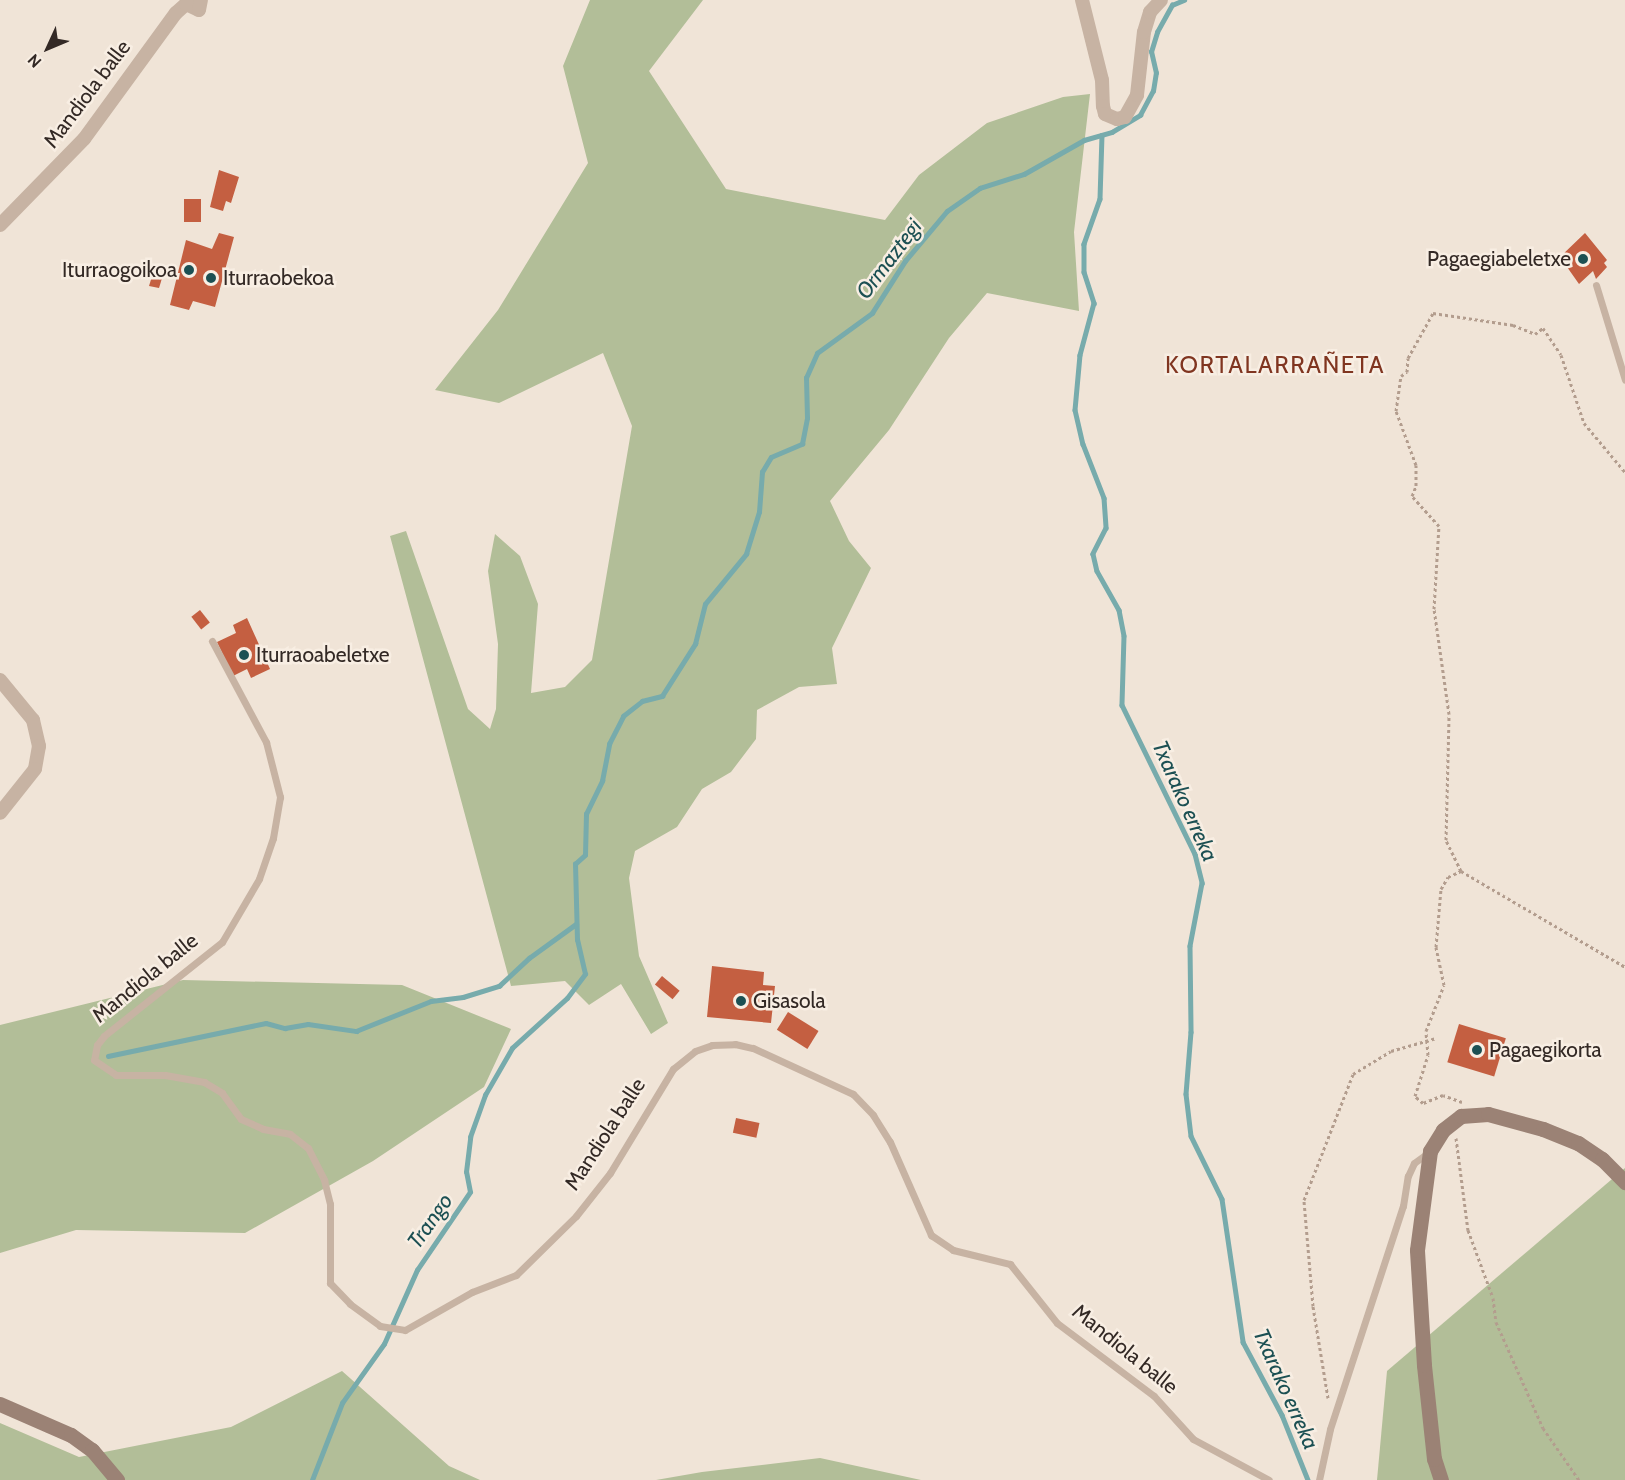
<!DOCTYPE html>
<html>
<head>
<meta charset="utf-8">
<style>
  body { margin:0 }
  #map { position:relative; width:1625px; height:1480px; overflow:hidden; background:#f0e4d7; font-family:Cabin,sans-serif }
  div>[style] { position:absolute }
  .green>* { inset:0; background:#b2be98 }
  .stream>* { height:4.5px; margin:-2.25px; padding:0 2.25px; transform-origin:2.25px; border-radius:2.25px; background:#77abac }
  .building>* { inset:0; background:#c45f41; transform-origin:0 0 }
  .path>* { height:3px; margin-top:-1.5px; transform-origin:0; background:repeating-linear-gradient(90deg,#b39d8e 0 3px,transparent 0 6px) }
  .lane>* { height:7px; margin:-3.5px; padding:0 3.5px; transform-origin:3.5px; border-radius:3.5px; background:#c7b3a3 }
  .street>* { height:14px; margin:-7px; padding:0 7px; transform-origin:7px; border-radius:7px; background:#c7b3a3 }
  .secondary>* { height:15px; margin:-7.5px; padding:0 7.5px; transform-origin:7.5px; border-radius:7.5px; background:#9b8275 }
  .dots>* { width:16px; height:16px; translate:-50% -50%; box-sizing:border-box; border:3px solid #f8eee3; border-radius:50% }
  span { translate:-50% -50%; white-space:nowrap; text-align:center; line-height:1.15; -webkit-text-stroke:5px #f8eee3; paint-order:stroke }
  .street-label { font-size:21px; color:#332925 }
  .poi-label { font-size:21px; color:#332925 }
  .right { translate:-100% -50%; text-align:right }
  .left { translate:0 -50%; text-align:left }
  .water-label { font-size:22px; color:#1c5053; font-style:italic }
  .quarter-label { font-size:24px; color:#803520; letter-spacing:1.5px }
  .north { position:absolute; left:18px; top:18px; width:60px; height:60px; -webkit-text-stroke:4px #f8eee3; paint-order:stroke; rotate:226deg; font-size:16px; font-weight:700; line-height:24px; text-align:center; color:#332925 }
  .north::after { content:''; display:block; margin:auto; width:21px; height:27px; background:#332925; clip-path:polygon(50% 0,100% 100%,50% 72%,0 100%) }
</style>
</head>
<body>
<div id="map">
  <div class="green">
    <div style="clip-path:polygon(590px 0,703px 0,649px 71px,726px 189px,885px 220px,919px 175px,987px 123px,1063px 97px,1090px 94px,1074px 232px,1079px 311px,987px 293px,949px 338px,889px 430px,830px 501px,849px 541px,871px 568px,832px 648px,837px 684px,799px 687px,757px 710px,756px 739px,731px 772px,702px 789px,677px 827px,635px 851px,629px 878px,639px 956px,668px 1023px,651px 1034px,621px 984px,589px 1005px,565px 981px,511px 986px,390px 536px,406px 531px,468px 709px,490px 729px,496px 709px,498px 644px,488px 571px,495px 534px,520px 556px,538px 604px,531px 693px,565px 687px,592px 660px,632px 426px,603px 353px,499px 403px,435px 390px,498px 310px,588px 163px,563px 66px)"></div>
    <div style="clip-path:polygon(183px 980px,402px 985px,511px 1029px,484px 1087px,373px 1161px,245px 1233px,76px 1230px,0 1253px,0 1025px)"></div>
    <div style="clip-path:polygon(1625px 1168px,1625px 1480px,1377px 1480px,1387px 1371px)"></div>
    <div style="clip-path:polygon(342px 1371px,449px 1466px,480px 1480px,0 1480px,0 1423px,79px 1457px,231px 1427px)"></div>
    <div style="clip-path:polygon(820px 1458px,921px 1480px,656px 1480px,702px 1472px)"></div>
  </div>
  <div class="stream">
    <div style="left:1102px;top:135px;width:64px;rotate:91.8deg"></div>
    <div style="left:1100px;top:199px;width:48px;rotate:109.6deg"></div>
    <div style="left:1084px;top:244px;width:28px;rotate:90deg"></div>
    <div style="left:1084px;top:272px;width:33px;rotate:72deg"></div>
    <div style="left:1094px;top:303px;width:54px;rotate:105.1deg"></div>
    <div style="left:1080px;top:355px;width:55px;rotate:95.2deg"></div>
    <div style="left:1075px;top:410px;width:35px;rotate:77deg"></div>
    <div style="left:1083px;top:444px;width:58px;rotate:68.7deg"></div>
    <div style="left:1104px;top:498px;width:30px;rotate:86deg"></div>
    <div style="left:1106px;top:528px;width:29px;rotate:117deg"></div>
    <div style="left:1093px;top:554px;width:17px;rotate:77deg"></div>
    <div style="left:1097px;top:571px;width:45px;rotate:60.6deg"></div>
    <div style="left:1119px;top:610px;width:26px;rotate:79deg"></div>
    <div style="left:1124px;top:636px;width:69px;rotate:91.7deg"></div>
    <div style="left:1122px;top:705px;width:166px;rotate:63.9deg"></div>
    <div style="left:1195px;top:854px;width:30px;rotate:76deg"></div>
    <div style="left:1202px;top:883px;width:64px;rotate:100.8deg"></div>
    <div style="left:1190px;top:946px;width:86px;rotate:89.3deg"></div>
    <div style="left:1191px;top:1032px;width:62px;rotate:94.6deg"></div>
    <div style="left:1186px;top:1094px;width:42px;rotate:83.2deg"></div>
    <div style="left:1191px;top:1136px;width:70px;rotate:63.8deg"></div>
    <div style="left:1222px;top:1199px;width:145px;rotate:81.6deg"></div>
    <div style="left:1243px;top:1342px;width:83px;rotate:61.9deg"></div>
    <div style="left:1282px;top:1415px;width:70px;rotate:68.2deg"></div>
    <div style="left:108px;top:1056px;width:161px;rotate:-11.8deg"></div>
    <div style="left:266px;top:1023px;width:20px;rotate:15deg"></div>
    <div style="left:285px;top:1028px;width:23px;rotate:-10deg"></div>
    <div style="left:308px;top:1024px;width:49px;rotate:8.3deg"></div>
    <div style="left:356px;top:1031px;width:81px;rotate:-21.8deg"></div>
    <div style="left:431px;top:1001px;width:32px;rotate:-7deg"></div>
    <div style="left:463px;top:997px;width:38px;rotate:-17deg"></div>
    <div style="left:499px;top:986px;width:41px;rotate:-43deg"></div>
    <div style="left:529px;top:958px;width:58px;rotate:-35.9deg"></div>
    <div style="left:312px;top:1480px;width:83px;rotate:-68.7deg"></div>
    <div style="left:342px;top:1403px;width:72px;rotate:-54.6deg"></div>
    <div style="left:384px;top:1344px;width:81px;rotate:-66deg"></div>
    <div style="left:417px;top:1270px;width:94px;rotate:-55.8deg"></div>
    <div style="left:470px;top:1192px;width:20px;rotate:-101deg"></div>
    <div style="left:466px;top:1172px;width:35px;rotate:-83deg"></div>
    <div style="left:470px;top:1137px;width:45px;rotate:-70.3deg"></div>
    <div style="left:485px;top:1095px;width:54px;rotate:-60.1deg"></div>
    <div style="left:512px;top:1048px;width:74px;rotate:-42.3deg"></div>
    <div style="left:567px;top:998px;width:30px;rotate:-53deg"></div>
    <div style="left:585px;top:974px;width:35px;rotate:-103deg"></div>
    <div style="left:577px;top:940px;width:76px;rotate:-91.5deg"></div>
    <div style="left:575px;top:864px;width:13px;rotate:-42deg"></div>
    <div style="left:585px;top:855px;width:41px;rotate:-88.6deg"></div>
    <div style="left:586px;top:814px;width:37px;rotate:-64deg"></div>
    <div style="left:602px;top:781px;width:38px;rotate:-79deg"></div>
    <div style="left:609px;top:744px;width:31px;rotate:-63deg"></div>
    <div style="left:623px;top:716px;width:24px;rotate:-38deg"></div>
    <div style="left:642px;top:701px;width:21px;rotate:-14deg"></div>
    <div style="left:662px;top:696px;width:62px;rotate:-57.6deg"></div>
    <div style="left:695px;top:644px;width:41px;rotate:-76deg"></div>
    <div style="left:705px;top:604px;width:65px;rotate:-50.6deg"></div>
    <div style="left:746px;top:554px;width:44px;rotate:-72.8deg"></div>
    <div style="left:759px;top:512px;width:40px;rotate:-85.7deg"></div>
    <div style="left:762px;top:472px;width:17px;rotate:-59deg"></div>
    <div style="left:771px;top:457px;width:34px;rotate:-23deg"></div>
    <div style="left:802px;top:444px;width:26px;rotate:-79deg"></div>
    <div style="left:807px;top:418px;width:40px;rotate:-91.4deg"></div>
    <div style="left:806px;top:378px;width:27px;rotate:-66deg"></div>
    <div style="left:817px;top:353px;width:68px;rotate:-36deg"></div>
    <div style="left:872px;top:313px;width:62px;rotate:-57.6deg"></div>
    <div style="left:905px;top:261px;width:65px;rotate:-50deg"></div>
    <div style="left:947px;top:211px;width:40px;rotate:-34.9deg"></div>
    <div style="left:980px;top:188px;width:46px;rotate:-17.7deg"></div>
    <div style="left:1024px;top:174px;width:69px;rotate:-29.5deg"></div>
    <div style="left:1084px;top:140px;width:29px;rotate:-16deg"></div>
    <div style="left:1112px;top:132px;width:33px;rotate:-31deg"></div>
    <div style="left:1140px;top:115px;width:27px;rotate:-62deg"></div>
    <div style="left:1153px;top:91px;width:18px;rotate:-81deg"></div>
    <div style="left:1156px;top:73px;width:22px;rotate:-103deg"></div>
    <div style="left:1151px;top:52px;width:21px;rotate:-73deg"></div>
    <div style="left:1157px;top:32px;width:31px;rotate:-61deg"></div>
    <div style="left:1172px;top:5px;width:13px;rotate:-23deg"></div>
  </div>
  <div class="building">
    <div style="clip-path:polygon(219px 170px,239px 177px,231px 203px,226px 201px,223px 211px,210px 207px)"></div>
    <div style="left:184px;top:199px;width:17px;height:23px"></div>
    <div style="clip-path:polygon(219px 233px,234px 237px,215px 307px,193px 301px,189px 310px,170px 305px,186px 240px,212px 249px)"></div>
    <div style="clip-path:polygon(1585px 233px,1607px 260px,1604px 263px,1607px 267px,1596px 279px,1593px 271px,1579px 284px,1560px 257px)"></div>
    <div style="clip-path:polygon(153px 273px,163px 275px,159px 288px,149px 286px)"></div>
    <div style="left:200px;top:610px;width:16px;height:11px;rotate:52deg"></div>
    <div style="clip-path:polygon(247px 618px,270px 669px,251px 678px,247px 669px,233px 676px,217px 642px,236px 633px,233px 625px)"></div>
    <div style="clip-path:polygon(712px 966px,764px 972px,763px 985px,775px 986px,771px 1023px,707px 1017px)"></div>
    <div style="left:662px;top:976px;width:23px;height:11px;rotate:40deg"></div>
    <div style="left:788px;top:1012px;width:36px;height:21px;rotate:32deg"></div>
    <div style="left:1459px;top:1024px;width:49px;height:40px;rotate:17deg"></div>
    <div style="left:736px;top:1118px;width:24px;height:15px;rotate:12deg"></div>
  </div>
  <div class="path">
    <div style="left:1461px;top:871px;width:190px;rotate:30.3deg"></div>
    <div style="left:1462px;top:1102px;width:20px;rotate:-160deg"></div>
    <div style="left:1443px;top:1095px;width:22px;rotate:158deg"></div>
    <div style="left:1423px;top:1103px;width:11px;rotate:-139deg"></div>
    <div style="left:1415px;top:1096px;width:43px;rotate:-72.4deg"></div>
    <div style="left:1428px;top:1055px;width:24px;rotate:-95deg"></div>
    <div style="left:1426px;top:1031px;width:49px;rotate:-68.6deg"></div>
    <div style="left:1444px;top:985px;width:39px;rotate:-102deg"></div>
    <div style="left:1436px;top:947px;width:58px;rotate:-85.1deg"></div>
    <div style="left:1441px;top:889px;width:14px;rotate:-60deg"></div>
    <div style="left:1448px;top:877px;width:14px;rotate:-25deg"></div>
    <div style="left:1461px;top:871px;width:34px;rotate:-116deg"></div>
    <div style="left:1446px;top:840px;width:126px;rotate:-88.6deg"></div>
    <div style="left:1449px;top:714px;width:106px;rotate:-98.1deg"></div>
    <div style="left:1434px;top:609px;width:83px;rotate:-86.6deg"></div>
    <div style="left:1439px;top:526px;width:40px;rotate:-132deg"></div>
    <div style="left:1412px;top:496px;width:11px;rotate:-68deg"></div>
    <div style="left:1416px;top:486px;width:21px;rotate:-90deg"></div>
    <div style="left:1416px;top:465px;width:58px;rotate:-110.3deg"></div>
    <div style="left:1396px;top:411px;width:35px;rotate:-82deg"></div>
    <div style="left:1401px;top:376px;width:7px;rotate:-34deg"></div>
    <div style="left:1407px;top:372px;width:14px;rotate:-86deg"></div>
    <div style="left:1408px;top:358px;width:51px;rotate:-60.9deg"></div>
    <div style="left:1433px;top:313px;width:81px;rotate:8.5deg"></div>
    <div style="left:1513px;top:325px;width:24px;rotate:22deg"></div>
    <div style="left:1535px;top:334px;width:10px;rotate:-37deg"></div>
    <div style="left:1543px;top:328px;width:32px;rotate:56deg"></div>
    <div style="left:1561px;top:355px;width:72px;rotate:71.3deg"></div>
    <div style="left:1584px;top:423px;width:64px;rotate:50.1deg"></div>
    <div style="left:1456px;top:1138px;width:93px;rotate:82.6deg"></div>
    <div style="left:1468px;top:1230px;width:72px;rotate:69.8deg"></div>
    <div style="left:1493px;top:1298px;width:24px;rotate:83deg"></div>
    <div style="left:1496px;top:1322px;width:116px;rotate:66.1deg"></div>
    <div style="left:1543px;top:1428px;width:63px;rotate:55.3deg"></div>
    <div style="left:1328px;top:1398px;width:93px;rotate:-99.3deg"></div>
    <div style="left:1313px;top:1306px;width:106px;rotate:-94.9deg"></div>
    <div style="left:1304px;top:1200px;width:135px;rotate:-68.7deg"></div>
    <div style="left:1353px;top:1074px;width:44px;rotate:-31.2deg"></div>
    <div style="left:1391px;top:1051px;width:47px;rotate:-16.1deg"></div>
  </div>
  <div class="lane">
    <div style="left:1596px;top:285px;width:99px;rotate:73deg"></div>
    <div style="left:212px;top:641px;width:115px;rotate:61.9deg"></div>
    <div style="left:266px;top:742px;width:57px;rotate:75.7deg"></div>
    <div style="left:280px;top:797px;width:42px;rotate:99.7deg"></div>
    <div style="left:273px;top:838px;width:43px;rotate:108.9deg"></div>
    <div style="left:259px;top:879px;width:73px;rotate:120.4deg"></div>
    <div style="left:222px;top:942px;width:151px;rotate:141.5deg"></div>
    <div style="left:104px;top:1036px;width:11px;rotate:128deg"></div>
    <div style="left:97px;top:1045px;width:15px;rotate:101deg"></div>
    <div style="left:94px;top:1060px;width:27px;rotate:34deg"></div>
    <div style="left:116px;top:1075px;width:49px"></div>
    <div style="left:165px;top:1075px;width:40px;rotate:10deg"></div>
    <div style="left:204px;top:1082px;width:21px;rotate:31deg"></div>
    <div style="left:222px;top:1093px;width:32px;rotate:54deg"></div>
    <div style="left:241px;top:1119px;width:24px;rotate:24deg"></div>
    <div style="left:263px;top:1129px;width:27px;rotate:10deg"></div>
    <div style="left:290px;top:1134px;width:23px;rotate:38deg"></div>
    <div style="left:308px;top:1148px;width:36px;rotate:63deg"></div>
    <div style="left:324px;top:1180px;width:25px;rotate:76deg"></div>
    <div style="left:330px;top:1204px;width:79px;rotate:90deg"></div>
    <div style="left:330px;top:1283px;width:29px;rotate:46deg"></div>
    <div style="left:350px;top:1304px;width:37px;rotate:36deg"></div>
    <div style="left:380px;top:1326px;width:25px;rotate:9deg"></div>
    <div style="left:405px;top:1330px;width:77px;rotate:-29.6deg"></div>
    <div style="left:472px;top:1292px;width:47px;rotate:-21.1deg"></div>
    <div style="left:516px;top:1275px;width:84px;rotate:-44.5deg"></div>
    <div style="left:576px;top:1216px;width:55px;rotate:-51.7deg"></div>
    <div style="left:610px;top:1173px;width:122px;rotate:-58.8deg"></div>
    <div style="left:673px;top:1069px;width:28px;rotate:-39deg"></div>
    <div style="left:695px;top:1051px;width:18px;rotate:-19deg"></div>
    <div style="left:712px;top:1045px;width:23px;rotate:-2deg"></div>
    <div style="left:735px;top:1044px;width:18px;rotate:13deg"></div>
    <div style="left:753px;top:1048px;width:110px;rotate:24.7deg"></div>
    <div style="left:853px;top:1094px;width:29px;rotate:46deg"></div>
    <div style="left:873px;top:1115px;width:32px;rotate:58deg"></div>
    <div style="left:890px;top:1142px;width:102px;rotate:66.2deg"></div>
    <div style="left:931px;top:1235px;width:27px;rotate:34deg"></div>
    <div style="left:953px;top:1250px;width:59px;rotate:13.8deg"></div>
    <div style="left:1010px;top:1264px;width:75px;rotate:51.5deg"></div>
    <div style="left:1057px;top:1323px;width:121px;rotate:37deg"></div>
    <div style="left:1154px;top:1396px;width:58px;rotate:47.8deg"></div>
    <div style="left:1193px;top:1439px;width:86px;rotate:28.3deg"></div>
    <div style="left:1319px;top:1480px;width:52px;rotate:-77.8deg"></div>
    <div style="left:1330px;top:1429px;width:235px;rotate:-71.9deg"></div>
    <div style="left:1403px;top:1206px;width:30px;rotate:-81deg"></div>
    <div style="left:1408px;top:1176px;width:14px;rotate:-65deg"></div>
    <div style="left:1414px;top:1163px;width:17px;rotate:-36deg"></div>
  </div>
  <div class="street">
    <div style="left:1082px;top:0;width:82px;rotate:76deg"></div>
    <div style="left:1102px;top:80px;width:26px;rotate:88deg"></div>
    <div style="left:1103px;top:106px;width:8px;rotate:76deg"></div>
    <div style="left:1105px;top:114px;width:13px;rotate:23deg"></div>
    <div style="left:1117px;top:119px;width:8px;rotate:-14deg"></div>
    <div style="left:1125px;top:117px;width:25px;rotate:-61deg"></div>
    <div style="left:1137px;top:95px;width:63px;rotate:-83.7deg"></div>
    <div style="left:1144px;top:32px;width:21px;rotate:-73deg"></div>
    <div style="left:1150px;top:12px;width:16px;rotate:-47deg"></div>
    <div style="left:0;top:225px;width:120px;rotate:-45.7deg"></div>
    <div style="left:84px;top:139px;width:156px;rotate:-53.9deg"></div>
    <div style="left:176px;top:13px;width:13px;rotate:-42deg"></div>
    <div style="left:186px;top:4px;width:14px;rotate:25deg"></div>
    <div style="left:199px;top:10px;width:10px;rotate:-79deg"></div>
    <div style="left:0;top:680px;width:52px;rotate:50.5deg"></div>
    <div style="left:33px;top:720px;width:27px;rotate:77deg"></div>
    <div style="left:39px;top:746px;width:23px;rotate:100deg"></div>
    <div style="left:35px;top:769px;width:56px;rotate:128.5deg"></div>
  </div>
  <div class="secondary">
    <div style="left:0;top:1404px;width:77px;rotate:23.6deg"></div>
    <div style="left:71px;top:1435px;width:26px;rotate:36deg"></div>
    <div style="left:92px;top:1450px;width:39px;rotate:50deg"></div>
    <div style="left:1441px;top:1480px;width:22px;rotate:-108deg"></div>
    <div style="left:1434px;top:1459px;width:95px;rotate:-96.1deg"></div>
    <div style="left:1424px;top:1365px;width:115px;rotate:-93.5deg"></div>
    <div style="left:1417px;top:1250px;width:100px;rotate:-82.5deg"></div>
    <div style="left:1430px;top:1151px;width:25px;rotate:-58deg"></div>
    <div style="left:1443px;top:1130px;width:23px;rotate:-38deg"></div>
    <div style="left:1461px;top:1116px;width:27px;rotate:-4deg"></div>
    <div style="left:1488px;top:1114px;width:57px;rotate:15.3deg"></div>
    <div style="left:1543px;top:1129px;width:38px;rotate:22deg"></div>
    <div style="left:1578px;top:1143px;width:29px;rotate:34deg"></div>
    <div style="left:1602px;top:1159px;width:33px;rotate:45deg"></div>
  </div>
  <div class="dots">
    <div style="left:1583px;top:259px;background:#1c5053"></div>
    <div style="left:189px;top:270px;background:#1c5053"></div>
    <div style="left:211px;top:278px;background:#1c5053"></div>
    <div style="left:244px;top:655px;background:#1c5053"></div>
    <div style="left:741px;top:1001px;background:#1c5053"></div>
    <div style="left:1477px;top:1050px;background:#1c5053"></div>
  </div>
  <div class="street-label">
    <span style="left:87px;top:94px;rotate:-53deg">Mandiola balle</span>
    <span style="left:145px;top:978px;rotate:-39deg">Mandiola balle</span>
    <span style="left:605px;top:1134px;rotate:-57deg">Mandiola balle</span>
    <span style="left:1125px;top:1349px;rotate:39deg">Mandiola balle</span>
  </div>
  <div class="poi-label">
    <span class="right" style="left:1571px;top:259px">Pagaegiabeletxe</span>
    <span class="right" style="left:177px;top:270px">Iturraogoikoa</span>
    <span class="left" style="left:223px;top:278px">Iturraobekoa</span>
    <span class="left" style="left:256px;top:655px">Iturraoabeletxe</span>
    <span class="left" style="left:753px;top:1001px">Gisasola</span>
    <span class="left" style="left:1489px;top:1050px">Pagaegikorta</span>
  </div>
  <div class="water-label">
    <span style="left:889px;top:259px;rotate:-53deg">Ormaztegi</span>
    <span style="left:1185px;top:801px;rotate:66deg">Txarako erreka</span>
    <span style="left:430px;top:1221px;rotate:-55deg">Trango</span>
    <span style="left:1286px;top:1389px;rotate:66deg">Txarako erreka</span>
  </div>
  <div class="quarter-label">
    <span style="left:1275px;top:365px">KORTALARRAÑETA</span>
  </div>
  <div class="north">N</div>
</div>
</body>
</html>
